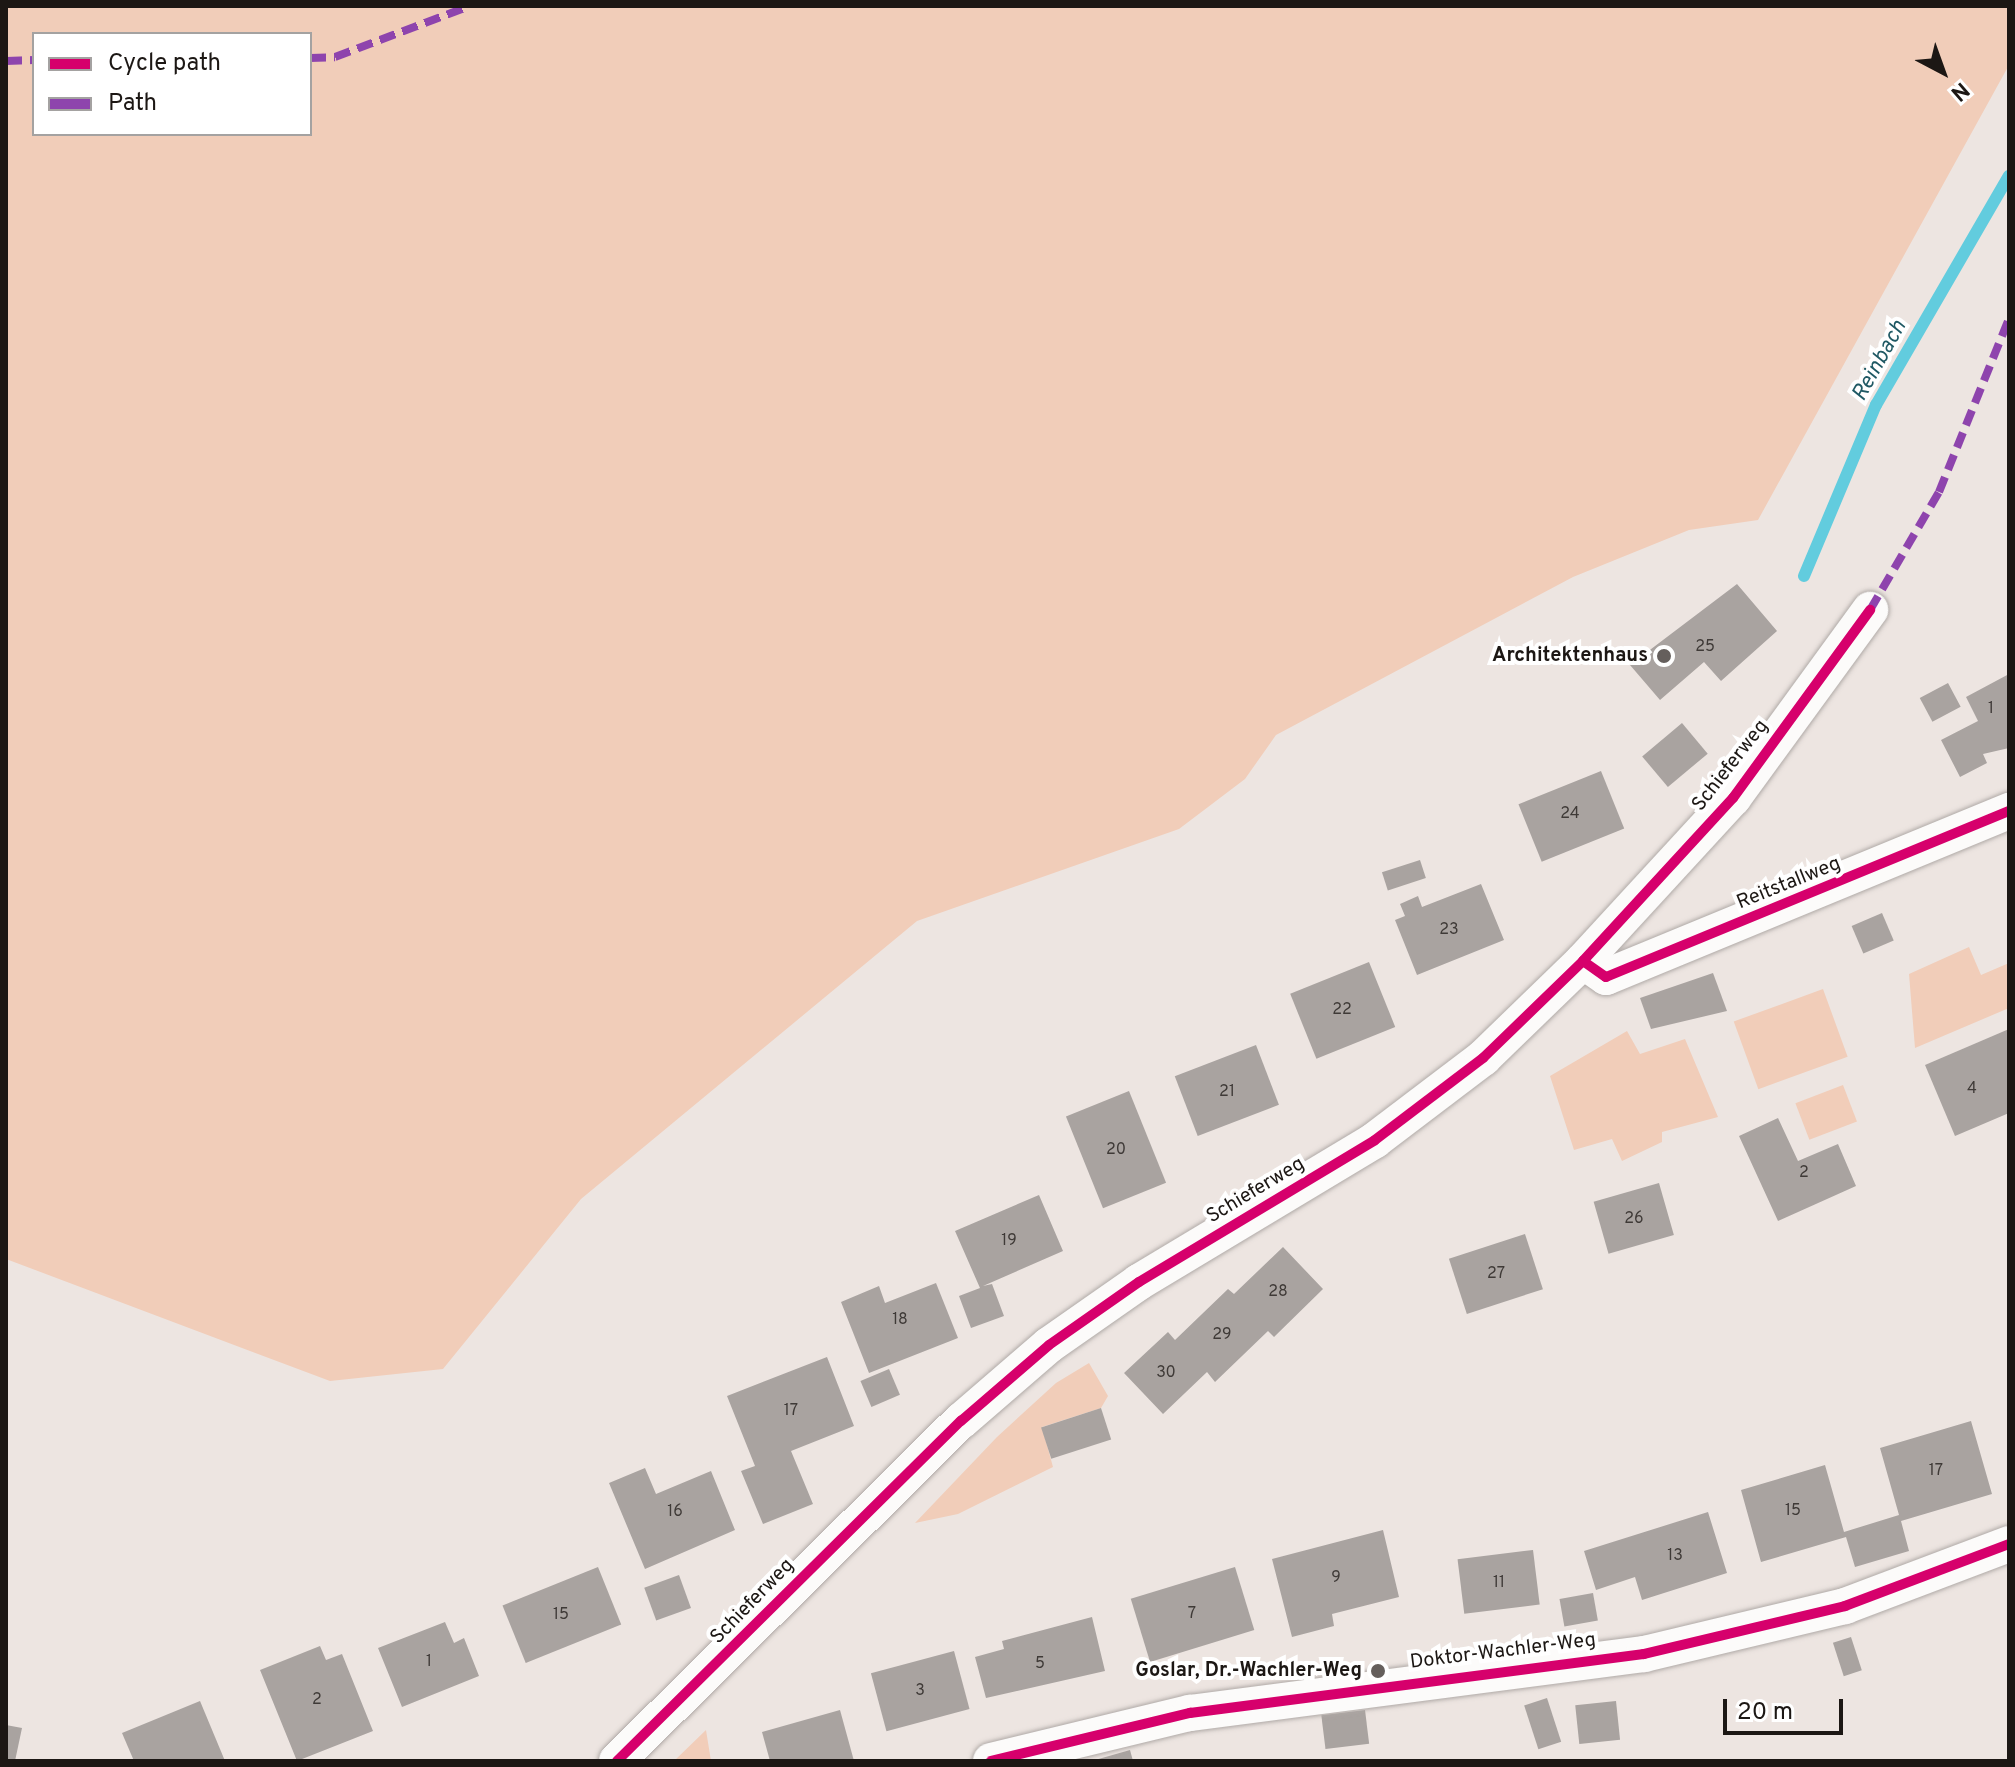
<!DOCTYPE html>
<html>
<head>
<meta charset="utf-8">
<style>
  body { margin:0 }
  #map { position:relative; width:2015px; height:1767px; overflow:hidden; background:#ede5e1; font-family:Overpass,sans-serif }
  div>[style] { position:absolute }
  .green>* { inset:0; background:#f1cdb9; transform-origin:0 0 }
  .stream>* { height:12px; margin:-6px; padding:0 6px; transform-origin:6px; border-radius:6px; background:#62ccde }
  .building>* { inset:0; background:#a9a3a0; transform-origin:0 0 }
  .roads { filter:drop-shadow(0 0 2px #b0aaa7) drop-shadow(0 0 2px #b0aaa7) }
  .street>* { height:36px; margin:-18px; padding:0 18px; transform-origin:18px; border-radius:18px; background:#fcfbfa }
  .quiet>* { height:8px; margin-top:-4px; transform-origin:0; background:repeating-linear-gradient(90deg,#8e44ad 0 16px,transparent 0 24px) }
  .cycleway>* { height:10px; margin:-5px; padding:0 5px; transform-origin:5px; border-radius:5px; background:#d6006c }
  .dots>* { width:22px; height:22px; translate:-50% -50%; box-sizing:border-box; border:4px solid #fff; border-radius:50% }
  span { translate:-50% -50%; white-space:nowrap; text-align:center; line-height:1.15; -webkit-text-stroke:8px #fff; paint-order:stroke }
  .number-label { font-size:16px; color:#3f3a37 }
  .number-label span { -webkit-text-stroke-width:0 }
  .poi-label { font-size:20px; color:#1c1714; font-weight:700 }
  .right { translate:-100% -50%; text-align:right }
  .street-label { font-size:20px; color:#1c1714 }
  .water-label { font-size:22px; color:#1f5964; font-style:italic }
  .frame { position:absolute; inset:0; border:8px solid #1c1714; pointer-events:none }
  .legend { position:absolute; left:32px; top:32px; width:280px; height:104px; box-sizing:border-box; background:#fff; border:2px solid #a4a2a1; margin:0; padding:10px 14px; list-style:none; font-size:24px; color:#1c1714 }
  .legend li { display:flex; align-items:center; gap:16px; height:40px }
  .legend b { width:40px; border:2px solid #a4a2a1 }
  .north { position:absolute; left:1903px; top:32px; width:80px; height:80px; -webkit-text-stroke:6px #fff; paint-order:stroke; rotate:139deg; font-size:22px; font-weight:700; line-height:32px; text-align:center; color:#1c1714 }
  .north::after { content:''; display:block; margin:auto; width:28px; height:36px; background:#1c1714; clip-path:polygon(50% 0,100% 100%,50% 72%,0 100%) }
  .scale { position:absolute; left:1723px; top:1699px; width:120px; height:36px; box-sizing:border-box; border:4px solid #1c1714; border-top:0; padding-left:10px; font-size:24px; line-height:28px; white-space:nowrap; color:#1c1714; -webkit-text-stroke:6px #fff; paint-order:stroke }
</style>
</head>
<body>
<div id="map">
  <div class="green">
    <div style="clip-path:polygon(evenodd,6px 6px,2009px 6px,2009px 65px,1758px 520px,1689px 530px,1573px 577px,1276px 735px,1245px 779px,1179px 829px,917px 921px,581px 1199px,443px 1369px,330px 1381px,6px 1259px,6px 6px,34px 34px,310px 34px,310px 134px,34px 134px,34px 34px)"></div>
    <div style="clip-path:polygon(1969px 947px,1981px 975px,2009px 963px,2009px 1008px,1915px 1048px,1909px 974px)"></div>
    <div style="left:1823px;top:989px;width:72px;height:95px;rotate:70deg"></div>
    <div style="clip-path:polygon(1627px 1031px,1640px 1054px,1685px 1039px,1718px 1117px,1662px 1132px,1662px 1142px,1622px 1161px,1612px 1139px,1574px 1150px,1550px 1076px)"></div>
    <div style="left:1843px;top:1085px;width:39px;height:51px;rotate:69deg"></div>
    <div style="clip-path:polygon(1089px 1363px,1108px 1396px,1101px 1408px,1042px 1427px,1053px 1467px,958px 1514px,915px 1523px,997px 1437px,1056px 1383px)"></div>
    <div style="clip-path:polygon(706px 1730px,711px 1761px,673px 1761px,674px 1761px)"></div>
  </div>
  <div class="stream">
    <div style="left:1804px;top:576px;width:186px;rotate:-67.2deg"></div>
    <div style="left:1876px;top:405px;width:265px;rotate:-59.9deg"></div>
  </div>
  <div class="building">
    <div style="clip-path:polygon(1737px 584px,1777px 631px,1721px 681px,1704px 662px,1660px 700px,1630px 665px)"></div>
    <div style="clip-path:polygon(2009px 674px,2009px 748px,1983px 754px,1987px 763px,1960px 777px,1941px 740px,1978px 721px,1966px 697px)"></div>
    <div style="left:1948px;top:683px;width:27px;height:32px;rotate:62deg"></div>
    <div style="left:1682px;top:723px;width:40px;height:52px;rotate:50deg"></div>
    <div style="left:1601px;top:771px;width:62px;height:89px;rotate:68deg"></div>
    <div style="left:1420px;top:860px;width:19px;height:40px;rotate:72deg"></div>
    <div style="clip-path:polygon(1481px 884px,1504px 940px,1417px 975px,1395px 920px,1405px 916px,1400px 904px,1418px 896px,1422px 907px)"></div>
    <div style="left:1882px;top:913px;width:30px;height:33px;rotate:67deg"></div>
    <div style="left:1369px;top:962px;width:70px;height:85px;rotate:68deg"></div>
    <div style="clip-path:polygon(1713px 973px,1727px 1011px,1651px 1029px,1640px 998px)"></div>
    <div style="clip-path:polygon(2009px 1029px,2009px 1113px,1955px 1136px,1925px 1065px)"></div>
    <div style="left:1256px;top:1045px;width:64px;height:87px;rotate:69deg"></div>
    <div style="left:1129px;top:1091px;width:99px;height:68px;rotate:68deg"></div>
    <div style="clip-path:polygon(1778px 1118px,1798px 1161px,1838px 1144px,1856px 1186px,1778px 1221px,1739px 1136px)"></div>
    <div style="left:1659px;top:1183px;width:54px;height:68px;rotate:74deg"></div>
    <div style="clip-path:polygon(1039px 1195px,1063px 1251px,983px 1286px,992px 1284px,1004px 1316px,971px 1328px,959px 1296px,980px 1288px,955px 1231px)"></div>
    <div style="left:1525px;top:1234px;width:58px;height:80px;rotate:72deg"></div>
    <div style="clip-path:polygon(1283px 1247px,1323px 1289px,1274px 1337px,1268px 1331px,1215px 1382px,1207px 1372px,1163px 1414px,1124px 1373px,1168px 1332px,1175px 1340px,1228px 1289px,1234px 1294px)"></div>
    <div style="clip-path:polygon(936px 1283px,958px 1338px,869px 1373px,841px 1302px,879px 1286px,885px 1303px)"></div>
    <div style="clip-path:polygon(827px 1357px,854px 1426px,791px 1451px,813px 1504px,763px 1524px,741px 1471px,755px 1466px,727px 1396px)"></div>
    <div style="left:889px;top:1369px;width:28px;height:31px;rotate:67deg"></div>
    <div style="left:1101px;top:1408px;width:33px;height:63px;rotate:72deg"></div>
    <div style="clip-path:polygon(1971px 1421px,1992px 1494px,1901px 1521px,1909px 1551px,1855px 1567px,1846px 1537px,1761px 1562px,1741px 1490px,1825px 1465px,1844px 1532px,1899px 1515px,1880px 1448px)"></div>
    <div style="clip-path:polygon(645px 1468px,656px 1494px,711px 1471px,735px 1530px,645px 1569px,609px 1483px)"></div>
    <div style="clip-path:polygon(1708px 1512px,1727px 1573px,1642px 1600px,1635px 1577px,1596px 1590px,1584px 1551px)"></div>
    <div style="clip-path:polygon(1383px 1530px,1399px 1597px,1332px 1614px,1334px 1626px,1292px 1637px,1272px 1559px)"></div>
    <div style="left:1533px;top:1550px;width:55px;height:76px;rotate:83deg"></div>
    <div style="left:598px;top:1567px;width:62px;height:103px;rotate:68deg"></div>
    <div style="left:1235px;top:1567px;width:66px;height:109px;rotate:73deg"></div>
    <div style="left:679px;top:1575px;width:35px;height:37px;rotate:70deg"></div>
    <div style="left:1593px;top:1593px;width:28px;height:34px;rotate:80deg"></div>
    <div style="clip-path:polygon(1092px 1617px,1105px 1671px,986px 1698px,975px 1657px,1004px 1649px,1002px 1641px)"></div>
    <div style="clip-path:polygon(445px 1622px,454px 1643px,464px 1638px,479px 1676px,402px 1707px,378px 1648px)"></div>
    <div style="left:1851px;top:1637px;width:35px;height:19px;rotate:72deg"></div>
    <div style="clip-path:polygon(320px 1646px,326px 1660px,342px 1654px,373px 1731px,297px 1761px,260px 1670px)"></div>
    <div style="left:954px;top:1651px;width:60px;height:86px;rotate:75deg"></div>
    <div style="left:1547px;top:1698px;width:46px;height:24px;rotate:72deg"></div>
    <div style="clip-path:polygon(200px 1701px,225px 1761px,134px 1761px,122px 1733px)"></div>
    <div style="left:1616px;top:1701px;width:39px;height:41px;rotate:84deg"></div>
    <div style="clip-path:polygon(840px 1710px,854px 1761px,770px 1761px,762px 1732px)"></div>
    <div style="left:1365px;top:1710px;width:34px;height:44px;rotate:83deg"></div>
    <div style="clip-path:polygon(6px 1725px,22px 1728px,15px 1761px,6px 1761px)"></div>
    <div style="clip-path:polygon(1130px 1750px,1133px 1761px,1096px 1761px,1095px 1760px)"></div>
  </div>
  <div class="roads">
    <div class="street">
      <div style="left:1583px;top:961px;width:28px;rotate:35deg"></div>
      <div style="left:1606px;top:977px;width:436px;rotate:-22.4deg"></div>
      <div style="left:617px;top:1761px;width:484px;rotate:-44.7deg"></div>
      <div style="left:961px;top:1421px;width:116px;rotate:-40.8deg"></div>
      <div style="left:1049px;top:1345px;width:110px;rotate:-35deg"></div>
      <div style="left:1139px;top:1282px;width:275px;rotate:-31deg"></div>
      <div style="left:1375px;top:1140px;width:136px;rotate:-37.2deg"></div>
      <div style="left:1483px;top:1058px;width:139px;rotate:-44.1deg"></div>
      <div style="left:1583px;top:961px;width:222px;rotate:-47.4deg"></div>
      <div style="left:1733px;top:798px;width:233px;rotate:-53.9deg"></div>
      <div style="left:991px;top:1761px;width:205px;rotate:-13.6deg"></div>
      <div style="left:1190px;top:1713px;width:458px;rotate:-7.4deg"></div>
      <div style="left:1644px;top:1654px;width:207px;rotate:-13.4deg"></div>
      <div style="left:1845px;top:1606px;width:175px;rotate:-20.7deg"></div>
    </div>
  </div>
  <div class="quiet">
    <div style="left:310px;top:58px;width:25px;rotate:-2deg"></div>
    <div style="left:335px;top:57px;width:144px;rotate:-20.7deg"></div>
    <div style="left:6px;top:61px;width:28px;rotate:-2deg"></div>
    <div style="left:1870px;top:610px;width:137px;rotate:-59.7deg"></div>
    <div style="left:1939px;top:492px;width:187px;rotate:-68deg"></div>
  </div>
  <div class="cycleway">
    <div style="left:1583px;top:961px;width:28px;rotate:35deg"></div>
    <div style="left:1606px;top:977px;width:436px;rotate:-22.4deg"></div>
    <div style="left:617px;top:1761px;width:484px;rotate:-44.7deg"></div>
    <div style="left:961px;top:1421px;width:116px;rotate:-40.8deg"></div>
    <div style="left:1049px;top:1345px;width:110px;rotate:-35deg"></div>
    <div style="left:1139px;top:1282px;width:275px;rotate:-31deg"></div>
    <div style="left:1375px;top:1140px;width:136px;rotate:-37.2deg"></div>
    <div style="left:1483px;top:1058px;width:139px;rotate:-44.1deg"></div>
    <div style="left:1583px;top:961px;width:222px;rotate:-47.4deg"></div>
    <div style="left:1733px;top:798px;width:233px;rotate:-53.9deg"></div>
    <div style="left:991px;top:1761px;width:205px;rotate:-13.6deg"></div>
    <div style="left:1190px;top:1713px;width:458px;rotate:-7.4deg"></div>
    <div style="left:1644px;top:1654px;width:207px;rotate:-13.4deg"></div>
    <div style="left:1845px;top:1606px;width:175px;rotate:-20.7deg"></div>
  </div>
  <div class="dots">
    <div style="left:1664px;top:656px;background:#655f5c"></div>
    <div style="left:1378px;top:1671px;background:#655f5c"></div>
  </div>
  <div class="number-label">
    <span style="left:1705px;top:647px">25</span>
    <span style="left:1991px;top:709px">1</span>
    <span style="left:1570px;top:814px">24</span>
    <span style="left:1449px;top:930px">23</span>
    <span style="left:1342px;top:1010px">22</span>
    <span style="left:1972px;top:1089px">4</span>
    <span style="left:1227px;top:1092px">21</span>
    <span style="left:1116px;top:1150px">20</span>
    <span style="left:1804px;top:1173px">2</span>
    <span style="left:1634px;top:1219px">26</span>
    <span style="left:1009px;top:1241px">19</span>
    <span style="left:1496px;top:1274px">27</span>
    <span style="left:1278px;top:1292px">28</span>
    <span style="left:900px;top:1320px">18</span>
    <span style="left:1222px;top:1335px">29</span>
    <span style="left:1166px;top:1373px">30</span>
    <span style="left:791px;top:1411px">17</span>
    <span style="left:1936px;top:1471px">17</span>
    <span style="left:1793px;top:1511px">15</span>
    <span style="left:675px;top:1512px">16</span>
    <span style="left:1675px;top:1556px">13</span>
    <span style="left:1336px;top:1578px">9</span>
    <span style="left:1499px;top:1583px">11</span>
    <span style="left:1192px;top:1614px">7</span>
    <span style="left:561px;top:1615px">15</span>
    <span style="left:429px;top:1662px">1</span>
    <span style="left:1040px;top:1664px">5</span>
    <span style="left:920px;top:1691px">3</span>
    <span style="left:317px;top:1700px">2</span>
  </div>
  <div class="poi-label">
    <span class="right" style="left:1648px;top:656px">Architektenhaus</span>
    <span class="right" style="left:1362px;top:1671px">Goslar, Dr.-Wachler-Weg</span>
  </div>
  <div class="street-label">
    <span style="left:1731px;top:766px;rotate:-52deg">Schieferweg</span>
    <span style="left:1789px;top:884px;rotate:-22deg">Reitstallweg</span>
    <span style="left:1256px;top:1191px;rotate:-31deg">Schieferweg</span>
    <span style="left:753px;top:1602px;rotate:-46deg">Schieferweg</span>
    <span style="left:1503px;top:1652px;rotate:-7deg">Doktor-Wachler-Weg</span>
  </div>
  <div class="water-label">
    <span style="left:1880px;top:361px;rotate:-61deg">Reinbach</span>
  </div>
  <div class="frame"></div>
  <ul class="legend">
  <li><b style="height:10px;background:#d6006c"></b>Cycle path</li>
  <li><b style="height:10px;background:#8e44ad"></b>Path</li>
  </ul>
  <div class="north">N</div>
  <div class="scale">20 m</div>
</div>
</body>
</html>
